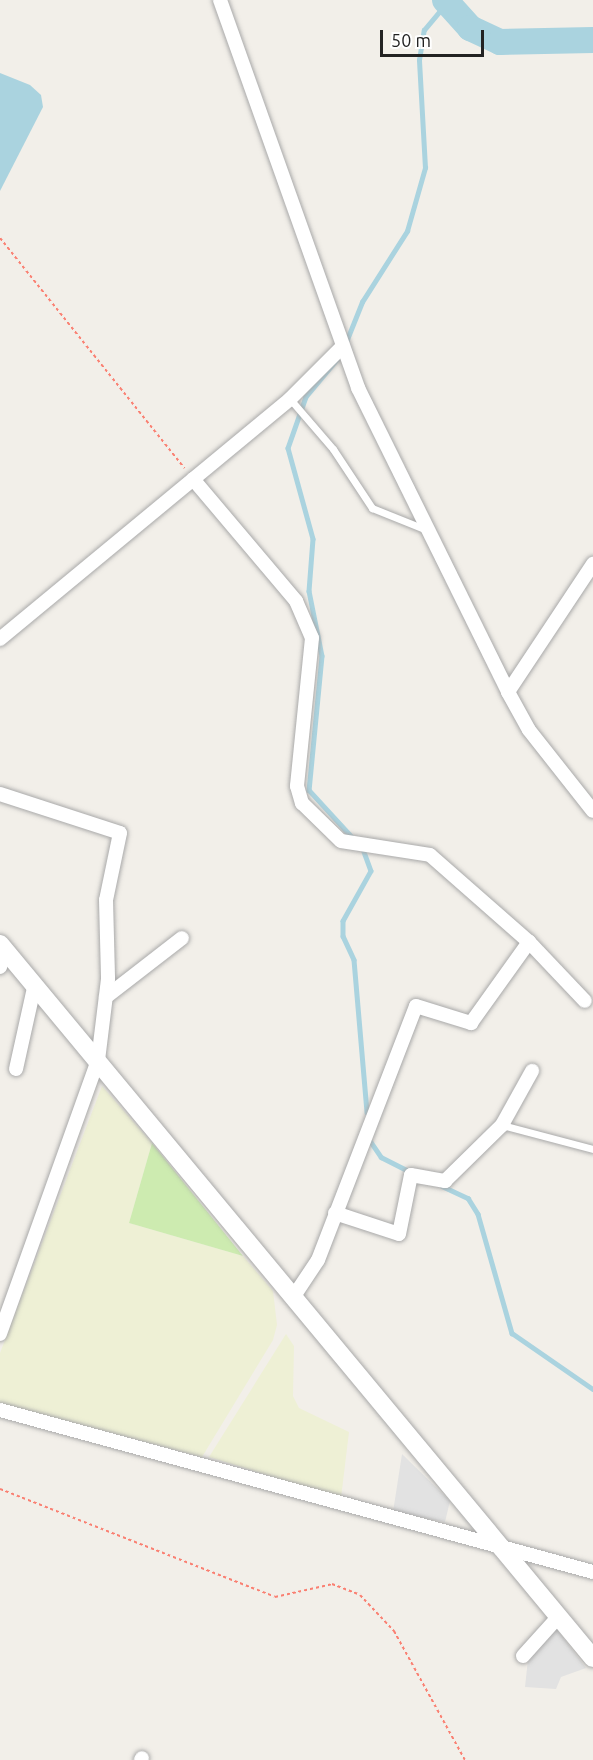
<!DOCTYPE html>
<html>
<head>
<meta charset="utf-8">
<style>
  body { margin:0 }
  #map { position:relative; width:593px; height:1760px; overflow:hidden; background:#f2efe9; font-family:Ubuntu,sans-serif }
  div>[style] { position:absolute }
  .farmland>* { inset:0; background:#eef0d5 }
  .grass>* { inset:0; background:#cdebb0 }
  .parking>* { inset:0; background:#e2e2e2 }
  .water>* { inset:0; background:#aad3df }
  .stream>* { height:4.5px; margin:-2.25px; padding:0 2.25px; transform-origin:2.25px; border-radius:2.25px; background:#aad3df }
  .river>* { height:26px; margin:-13px; padding:0 13px; transform-origin:13px; border-radius:13px; background:#aad3df }
  .path>* { height:2px; margin-top:-1px; transform-origin:0; background:repeating-linear-gradient(90deg,#fa8072 0 3px,transparent 0 6px) }
  .roads { filter:drop-shadow(0 0 2px #a9a9a9) drop-shadow(0 0 2px #a9a9a9) }
  .service>* { height:7px; margin:-3.5px; padding:0 3.5px; transform-origin:3.5px; border-radius:3.5px; background:#fff }
  .minor>* { height:14px; margin:-7px; padding:0 7px; transform-origin:7px; border-radius:7px; background:#fff }
  .tertiary>* { height:18px; margin:-9px; padding:0 9px; transform-origin:9px; border-radius:9px; background:#fff }
  span { translate:-50% -50%; white-space:nowrap; text-align:center; line-height:1.15; -webkit-text-stroke:6px #fff; paint-order:stroke }
  .scale { position:absolute; left:380px; top:30px; width:104px; height:27px; box-sizing:border-box; border:3px solid #222; border-top:0; padding-left:8px; font-size:18px; line-height:21px; white-space:nowrap; color:#222; -webkit-text-stroke:4px #fff; paint-order:stroke }
</style>
</head>
<body>
<div id="map">
  <div class="farmland">
    <div style="clip-path:polygon(102px 1086px,152px 1143px,129px 1223px,243px 1256px,273px 1291px,277px 1325px,273px 1340px,202px 1457px,0 1403px,0 1353px)"></div>
    <div style="clip-path:polygon(286px 1334px,294px 1346px,293px 1396px,299px 1408px,349px 1432px,341px 1498px,209px 1457px)"></div>
  </div>
  <div class="grass">
    <div style="clip-path:polygon(152px 1143px,243px 1256px,129px 1223px)"></div>
  </div>
  <div class="parking">
    <div style="clip-path:polygon(402px 1454px,450px 1501px,445px 1522px,393px 1512px)"></div>
    <div style="clip-path:polygon(555px 1627px,586px 1668px,561px 1677px,556px 1689px,525px 1687px,528px 1659px)"></div>
  </div>
  <div class="water">
    <div style="clip-path:polygon(0 73px,30px 85px,41px 95px,43px 107px,0 191px)"></div>
  </div>
  <div class="stream">
    <div style="left:346px;top:342px;width:43px;rotate:-68.2deg"></div>
    <div style="left:362px;top:302px;width:84px;rotate:-57.6deg"></div>
    <div style="left:407px;top:231px;width:66px;rotate:-74.1deg"></div>
    <div style="left:425px;top:168px;width:108px;rotate:-93.2deg"></div>
    <div style="left:419px;top:60px;width:30px;rotate:-81deg"></div>
    <div style="left:424px;top:30px;width:35px;rotate:-50deg"></div>
    <div style="left:341px;top:355px;width:55px;rotate:129.8deg"></div>
    <div style="left:306px;top:397px;width:54px;rotate:109.4deg"></div>
    <div style="left:288px;top:448px;width:94px;rotate:74.6deg"></div>
    <div style="left:313px;top:539px;width:52px;rotate:94.4deg"></div>
    <div style="left:309px;top:591px;width:66px;rotate:78.7deg"></div>
    <div style="left:322px;top:656px;width:135px;rotate:95.5deg"></div>
    <div style="left:309px;top:790px;width:65px;rotate:47.5deg"></div>
    <div style="left:363px;top:849px;width:23px;rotate:70deg"></div>
    <div style="left:371px;top:871px;width:57px;rotate:119.2deg"></div>
    <div style="left:343px;top:921px;width:15px;rotate:90deg"></div>
    <div style="left:343px;top:936px;width:26px;rotate:65deg"></div>
    <div style="left:354px;top:960px;width:153px;rotate:85.1deg"></div>
    <div style="left:371px;top:1142px;width:18px;rotate:56deg"></div>
    <div style="left:381px;top:1157px;width:30px;rotate:27deg"></div>
    <div style="left:442px;top:1186px;width:29px;rotate:25deg"></div>
    <div style="left:468px;top:1198px;width:19px;rotate:58deg"></div>
    <div style="left:478px;top:1214px;width:124px;rotate:74.1deg"></div>
    <div style="left:512px;top:1333px;width:98px;rotate:34.7deg"></div>
  </div>
  <div class="river">
    <div style="left:445px;top:0;width:38px;rotate:48deg"></div>
    <div style="left:470px;top:28px;width:33px;rotate:25deg"></div>
    <div style="left:500px;top:42px;width:93px;rotate:-1.2deg"></div>
  </div>
  <div class="path">
    <div style="left:0;top:238px;width:295px;rotate:51.3deg"></div>
    <div style="left:0;top:1489px;width:295px;rotate:21.4deg"></div>
    <div style="left:275px;top:1597px;width:58px;rotate:-12.8deg"></div>
    <div style="left:332px;top:1584px;width:30px;rotate:21deg"></div>
    <div style="left:360px;top:1595px;width:50px;rotate:46.6deg"></div>
    <div style="left:394px;top:1631px;width:147px;rotate:61.2deg"></div>
  </div>
  <div class="roads">
    <div class="service">
      <div style="left:290px;top:399px;width:66px;rotate:49.3deg"></div>
      <div style="left:333px;top:449px;width:71px;rotate:56.5deg"></div>
      <div style="left:372px;top:508px;width:59px;rotate:21.8deg"></div>
      <div style="left:502px;top:1125px;width:94px;rotate:14.8deg"></div>
    </div>
    <div class="minor">
      <div style="left:220px;top:0;width:412px;rotate:70.4deg"></div>
      <div style="left:358px;top:388px;width:339px;rotate:63.7deg"></div>
      <div style="left:508px;top:692px;width:43px;rotate:61.1deg"></div>
      <div style="left:529px;top:730px;width:103px;rotate:51.7deg"></div>
      <div style="left:193px;top:479px;width:160px;rotate:49.8deg"></div>
      <div style="left:296px;top:601px;width:40px;rotate:66.6deg"></div>
      <div style="left:312px;top:638px;width:149px;rotate:95.8deg"></div>
      <div style="left:297px;top:786px;width:18px;rotate:74deg"></div>
      <div style="left:302px;top:803px;width:54px;rotate:44.3deg"></div>
      <div style="left:341px;top:841px;width:90px;rotate:8.9deg"></div>
      <div style="left:430px;top:855px;width:132px;rotate:41.3deg"></div>
      <div style="left:529px;top:942px;width:81px;rotate:46.5deg"></div>
      <div style="left:0;top:639px;width:376px;rotate:-39.6deg"></div>
      <div style="left:290px;top:399px;width:74px;rotate:-45deg"></div>
      <div style="left:508px;top:692px;width:154px;rotate:-56.4deg"></div>
      <div style="left:0;top:794px;width:126px;rotate:18deg"></div>
      <div style="left:120px;top:833px;width:68px;rotate:101.8deg"></div>
      <div style="left:106px;top:900px;width:79px;rotate:88.5deg"></div>
      <div style="left:108px;top:979px;width:82px;rotate:97deg"></div>
      <div style="left:98px;top:1060px;width:291px;rotate:109.7deg"></div>
      <div style="left:0;top:967px;width:18px;rotate:-74deg"></div>
      <div style="left:106px;top:997px;width:96px;rotate:-37.8deg"></div>
      <div style="left:16px;top:1069px;width:83px;rotate:-77.5deg"></div>
      <div style="left:335px;top:1213px;width:67px;rotate:18.2deg"></div>
      <div style="left:399px;top:1234px;width:60px;rotate:-78.5deg"></div>
      <div style="left:411px;top:1175px;width:35px;rotate:10deg"></div>
      <div style="left:445px;top:1181px;width:80px;rotate:-44.5deg"></div>
      <div style="left:502px;top:1125px;width:62px;rotate:-60.9deg"></div>
      <div style="left:294px;top:1296px;width:43px;rotate:-56.3deg"></div>
      <div style="left:318px;top:1260px;width:272px;rotate:-68.9deg"></div>
      <div style="left:416px;top:1006px;width:58px;rotate:17.2deg"></div>
      <div style="left:471px;top:1023px;width:100px;rotate:-54.4deg"></div>
      <div style="left:0;top:1410px;width:615px;rotate:15.28deg"></div>
      <div style="left:523px;top:1656px;width:54px;rotate:-48deg"></div>
      <div style="left:141px;top:1760px;width:2px;rotate:-63deg"></div>
    </div>
    <div class="tertiary">
      <div style="left:0;top:944px;width:928px;rotate:50.29deg"></div>
    </div>
  </div>
  <div class="scale">50 m</div>
</div>
</body>
</html>
